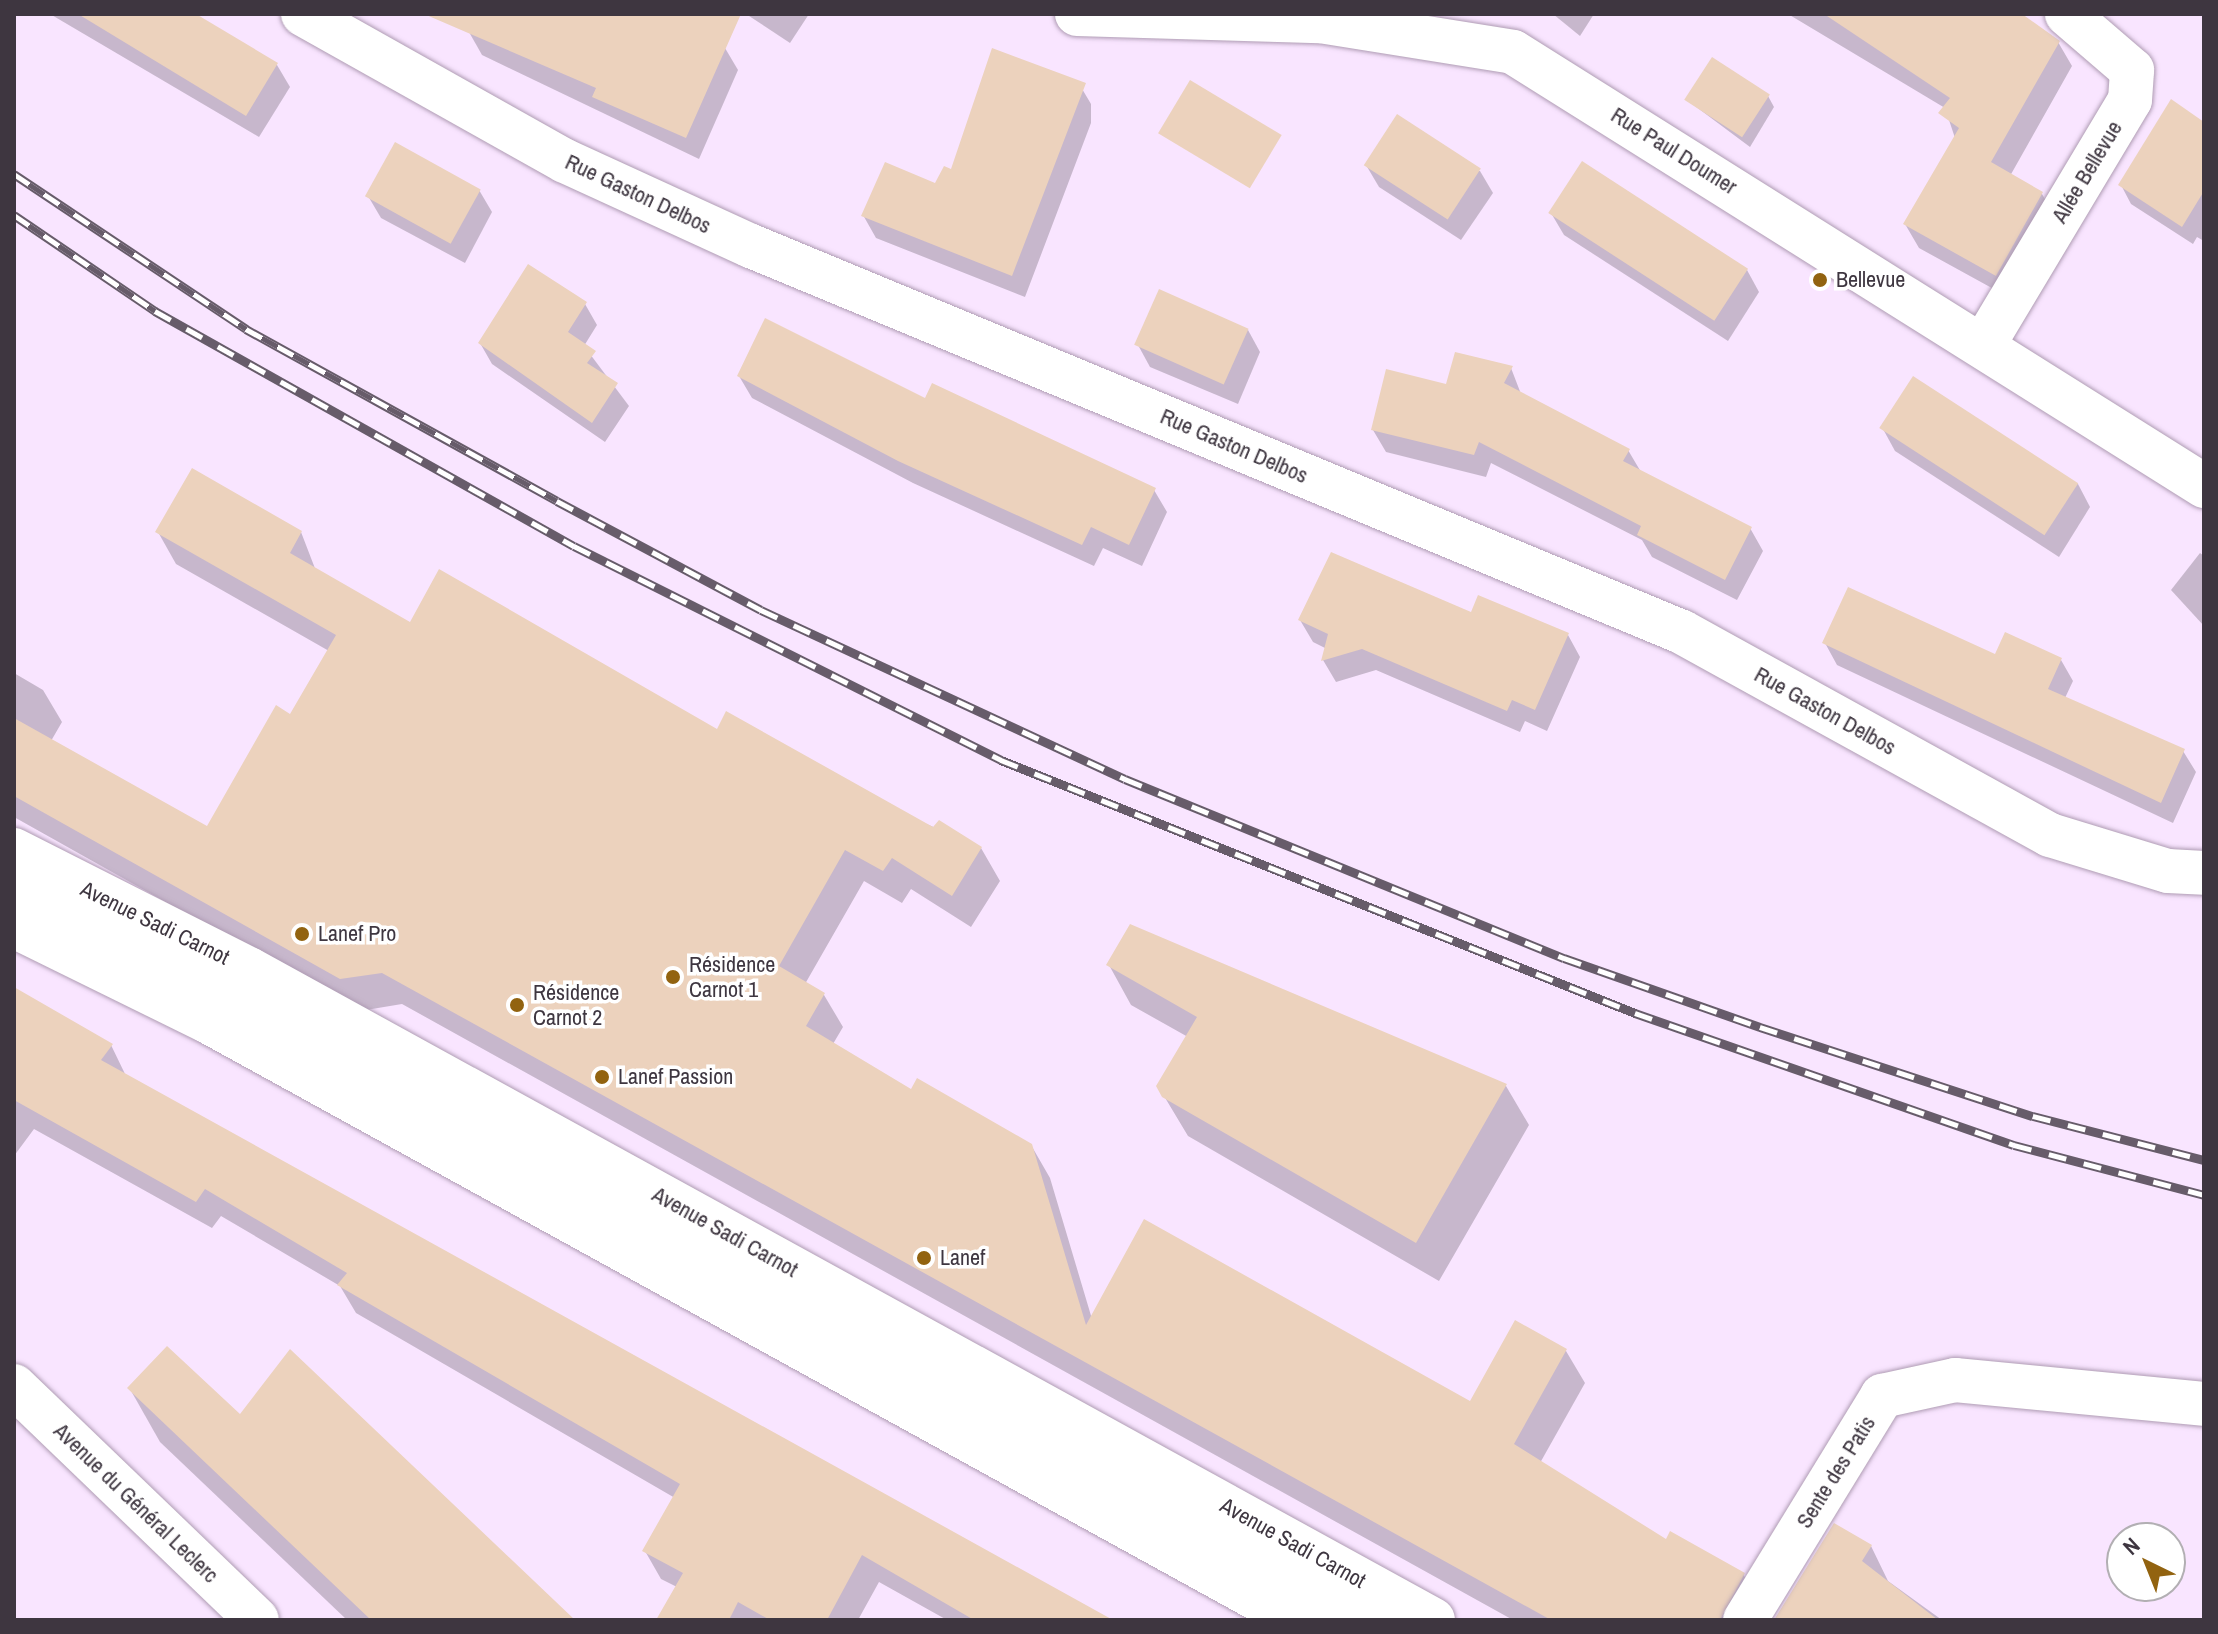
<!DOCTYPE html>
<html>
<head>
<meta charset="utf-8">
<style>
  body { margin:0 }
  #map { position:relative; width:2218px; height:1634px; overflow:hidden; background:#f9e5ff; font-family:"Archivo Narrow",sans-serif }
  div>[style] { position:absolute }
  .shadow>* { inset:0; background:#0003 }
  .building>* { inset:0; background:#ecd2bd; transform-origin:0 0 }
  .roads { filter:drop-shadow(0 0 2px #af9cb4) drop-shadow(0 0 2px #af9cb4) }
  .minor>* { height:44px; margin:-22px; padding:0 22px; transform-origin:22px; border-radius:22px; background:#fff }
  .major>* { height:44px; margin:-22px; padding:0 22px; transform-origin:22px; border-radius:22px; background:#fff }
  .rail>* { height:9px; margin-top:-4.5px; transform-origin:0; background:repeating-linear-gradient(90deg,#fff 0 18px,#675c6a 0 36px); box-sizing:border-box; border-block:2px solid #675c6a }
  .dots>* { width:22px; height:22px; translate:-50% -50%; box-sizing:border-box; border:4px solid #fff; border-radius:50% }
  span { translate:-50% -50%; white-space:nowrap; text-align:center; line-height:1.15; -webkit-text-stroke:7px #fff; paint-order:stroke }
  .street-label { font-size:22px; color:#3e3640 }
  .poi-label { font-size:22px; color:#3e3640 }
  .left { translate:0 -50%; text-align:left }
  .frame { position:absolute; inset:0; border:16px solid #3e3640; pointer-events:none }
  .north { position:absolute; left:2106px; top:1522px; width:80px; height:80px; box-sizing:border-box; background:#fff; border:2px solid #b2afb3; border-radius:50%; rotate:317deg; font-size:22px; font-weight:700; line-height:32px; text-align:center; color:#3e3640 }
  .north::after { content:''; display:block; margin:auto; width:28px; height:36px; background:#926310; clip-path:polygon(50% 0,100% 100%,50% 72%,0 100%) }
</style>
</head>
<body>
<div id="map">
  <div class="shadow">
    <div style="clip-path:polygon(50px 14px,191px 14px,277px 65px,290px 87px,259px 137px)"></div>
    <div style="clip-path:polygon(477px 14px,577px 14px,725px 48px,738px 70px,699px 159px,482px 55px,469px 32px)"></div>
    <div style="clip-path:polygon(746px 14px,809px 14px,790px 43px)"></div>
    <div style="clip-path:polygon(1553px 14px,1594px 14px,1580px 36px)"></div>
    <div style="clip-path:polygon(1788px 14px,2018px 14px,2058px 42px,2072px 66px,2010px 176px,2042px 194px,2056px 218px,2010px 298px,1919px 248px,1905px 224px,1955px 138px,1945px 108px)"></div>
    <div style="clip-path:polygon(1078px 82px,1091px 104px,1091px 123px,1025px 297px,876px 238px,863px 215px,936px 186px)"></div>
    <div style="clip-path:polygon(1768px 96px,1774px 107px,1750px 147px,1687px 100px)"></div>
    <div style="clip-path:polygon(2204px 124px,2204px 241px,2197px 237px,2193px 244px,2131px 204px,2121px 185px)"></div>
    <div style="clip-path:polygon(1366px 165px,1480px 171px,1493px 193px,1461px 240px,1379px 187px)"></div>
    <div style="clip-path:polygon(479px 190px,492px 212px,465px 263px,381px 218px,368px 196px)"></div>
    <div style="clip-path:polygon(1551px 213px,1747px 270px,1759px 292px,1728px 341px,1564px 235px)"></div>
    <div style="clip-path:polygon(585px 304px,597px 325px,584px 346px,629px 406px,605px 442px,492px 364px,480px 343px)"></div>
    <div style="clip-path:polygon(1248px 330px,1260px 352px,1238px 404px,1150px 367px,1138px 345px)"></div>
    <div style="clip-path:polygon(1511px 368px,1521px 394px,1628px 450px,1641px 472px,1750px 528px,1763px 551px,1737px 600px,1652px 557px,1642px 540px,1491px 463px,1486px 477px,1386px 452px,1373px 430px,1448px 387px)"></div>
    <div style="clip-path:polygon(739px 376px,926px 401px,1154px 490px,1167px 512px,1142px 566px,1103px 548px,1094px 566px,913px 483px,752px 398px)"></div>
    <div style="clip-path:polygon(1883px 429px,2078px 484px,2090px 507px,2059px 557px,1895px 451px)"></div>
    <div style="clip-path:polygon(158px 532px,301px 532px,316px 571px,410px 625px,718px 732px,981px 848px,1000px 881px,971px 927px,911px 889px,902px 903px,864px 881px,805px 984px,824px 995px,843px 1027px,833px 1044px,912px 1092px,1031px 1145px,1050px 1178px,1092px 1319px,1471px 1403px,1516px 1323px,1566px 1351px,1585px 1383px,1540px 1463px,1667px 1542px,1743px 1574px,1762px 1607px,1755px 1620px,1513px 1620px,402px 1004px,360px 1011px,14px 817px,14px 673px,43px 690px,62px 722px,51px 741px,208px 828px,291px 717px,329px 651px,176px 564px)"></div>
    <div style="clip-path:polygon(2200px 553px,2204px 556px,2204px 626px,2171px 590px)"></div>
    <div style="clip-path:polygon(1300px 620px,1568px 635px,1580px 657px,1547px 731px,1525px 721px,1520px 732px,1376px 670px,1336px 682px,1323px 660px,1327px 649px,1313px 642px)"></div>
    <div style="clip-path:polygon(1825px 643px,2061px 660px,2073px 681px,2065px 698px,2183px 751px,2196px 772px,2173px 823px,1837px 665px)"></div>
    <div style="clip-path:polygon(1109px 965px,1506px 1086px,1529px 1125px,1439px 1281px,1188px 1136px,1158px 1086px,1188px 1037px,1131px 1005px)"></div>
    <div style="clip-path:polygon(14px 990px,111px 1045px,126px 1076px,1109px 1620px,947px 1620px,879px 1582px,858px 1620px,674px 1620px,677px 1587px,661px 1579px,645px 1551px,675px 1498px,356px 1313px,340px 1286px,221px 1216px,212px 1228px,34px 1129px,14px 1156px)"></div>
    <div style="clip-path:polygon(130px 1389px,240px 1417px,572px 1620px,347px 1620px,160px 1442px)"></div>
    <div style="clip-path:polygon(1871px 1546px,1888px 1581px,1942px 1620px,1777px 1620px)"></div>
  </div>
  <div class="building">
    <div style="clip-path:polygon(78px 14px,196px 14px,278px 63px,246px 116px)"></div>
    <div style="clip-path:polygon(424px 14px,741px 14px,686px 138px,592px 97px,596px 88px)"></div>
    <div style="clip-path:polygon(1824px 14px,2022px 14px,2060px 41px,1991px 162px,2043px 192px,1996px 276px,1903px 224px,1959px 128px,1938px 113px,1950px 98px)"></div>
    <div style="clip-path:polygon(992px 48px,1086px 83px,1012px 276px,861px 216px,885px 162px,935px 183px,944px 166px,951px 169px)"></div>
    <div style="left:1712px;top:57px;width:69px;height:51px;rotate:33deg"></div>
    <div style="left:1190px;top:80px;width:107px;height:62px;rotate:31deg"></div>
    <div style="clip-path:polygon(2171px 99px,2204px 122px,2204px 191px,2182px 227px,2118px 185px)"></div>
    <div style="left:1397px;top:114px;width:100px;height:61px;rotate:33deg"></div>
    <div style="left:395px;top:142px;width:98px;height:62px;rotate:29deg"></div>
    <div style="left:1582px;top:161px;width:198px;height:62px;rotate:33deg"></div>
    <div style="clip-path:polygon(528px 264px,587px 302px,568px 332px,596px 351px,587px 363px,618px 383px,592px 423px,478px 343px)"></div>
    <div style="left:1159px;top:289px;width:98px;height:61px;rotate:24deg"></div>
    <div style="clip-path:polygon(765px 318px,925px 398px,932px 383px,1156px 488px,1129px 545px,1091px 527px,1082px 545px,898px 461px,737px 376px)"></div>
    <div style="clip-path:polygon(1455px 352px,1513px 366px,1504px 383px,1630px 449px,1623px 461px,1752px 527px,1725px 580px,1637px 535px,1641px 526px,1479px 442px,1474px 455px,1371px 430px,1386px 369px,1446px 384px)"></div>
    <div style="left:1913px;top:376px;width:197px;height:62px;rotate:33deg"></div>
    <div style="clip-path:polygon(192px 468px,302px 531px,290px 553px,410px 622px,439px 569px,717px 729px,726px 711px,933px 827px,939px 820px,982px 847px,952px 896px,892px 858px,883px 871px,845px 850px,779px 966px,825px 993px,806px 1026px,911px 1089px,917px 1078px,1032px 1144px,1086px 1325px,1144px 1219px,1470px 1401px,1515px 1320px,1567px 1349px,1514px 1444px,1666px 1539px,1670px 1531px,1745px 1573px,1720px 1620px,1551px 1620px,382px 973px,340px 979px,14px 796px,14px 718px,207px 826px,276px 705px,290px 714px,336px 635px,155px 532px)"></div>
    <div style="clip-path:polygon(1331px 552px,1471px 612px,1478px 595px,1569px 633px,1535px 710px,1512px 700px,1507px 711px,1362px 649px,1321px 661px,1328px 634px,1298px 620px)"></div>
    <div style="clip-path:polygon(1848px 587px,1995px 654px,2005px 632px,2062px 658px,2048px 689px,2185px 749px,2161px 803px,1822px 643px)"></div>
    <div style="clip-path:polygon(1130px 924px,1507px 1084px,1416px 1243px,1162px 1097px,1156px 1086px,1197px 1017px,1106px 965px)"></div>
    <div style="clip-path:polygon(14px 987px,113px 1044px,101px 1060px,1113px 1620px,974px 1620px,862px 1555px,827px 1620px,770px 1620px,738px 1602px,729px 1620px,656px 1620px,683px 1573px,642px 1551px,680px 1484px,337px 1285px,347px 1273px,205px 1189px,196px 1202px,14px 1100px)"></div>
    <div style="clip-path:polygon(167px 1346px,240px 1414px,290px 1349px,575px 1620px,371px 1620px,127px 1388px)"></div>
    <div style="clip-path:polygon(1834px 1523px,1872px 1545px,1862px 1561px,1938px 1620px,1774px 1620px)"></div>
  </div>
  <div class="roads">
    <div class="minor">
      <div style="left:303px;top:14px;width:300px;rotate:29.3deg"></div>
      <div style="left:565px;top:161px;width:205px;rotate:24.6deg"></div>
      <div style="left:751px;top:246px;width:1008px;rotate:22.52deg"></div>
      <div style="left:1682px;top:632px;width:420px;rotate:28.9deg"></div>
      <div style="left:2050px;top:835px;width:123px;rotate:17deg"></div>
      <div style="left:2168px;top:871px;width:36px;rotate:3deg"></div>
      <div style="left:1077px;top:14px;width:243px;rotate:1.7deg"></div>
      <div style="left:1320px;top:21px;width:195px;rotate:9.1deg"></div>
      <div style="left:1513px;top:52px;width:816px;rotate:32.13deg"></div>
      <div style="left:1984px;top:344px;width:284px;rotate:-59.1deg"></div>
      <div style="left:2130px;top:100px;width:30px;rotate:-86deg"></div>
      <div style="left:2132px;top:70px;width:86px;rotate:-139.3deg"></div>
      <div style="left:14px;top:888px;width:430px;rotate:27.4deg"></div>
      <div style="left:396px;top:1086px;width:1107px;rotate:28.83deg"></div>
      <div style="left:1745px;top:1620px;width:263px;rotate:-58.5deg"></div>
      <div style="left:1882px;top:1396px;width:75px;rotate:-12.4deg"></div>
      <div style="left:1955px;top:1380px;width:250px;rotate:5.5deg"></div>
    </div>
    <div class="major">
      <div style="left:14px;top:850px;width:263px;rotate:26.9deg"></div>
      <div style="left:249px;top:969px;width:1351px;rotate:28.8deg"></div>
      <div style="left:14px;top:926px;width:217px;rotate:26.2deg"></div>
      <div style="left:209px;top:1022px;width:1241px;rotate:28.82deg"></div>
      <div style="left:14px;top:1386px;width:337px;rotate:43.9deg"></div>
    </div>
  </div>
  <div class="rail">
    <div style="left:14px;top:174px;width:279px;rotate:33.7deg"></div>
    <div style="left:246px;top:329px;width:355px;rotate:28.9deg"></div>
    <div style="left:557px;top:501px;width:231px;rotate:28.1deg"></div>
    <div style="left:761px;top:610px;width:401px;rotate:24.9deg"></div>
    <div style="left:1125px;top:779px;width:474px;rotate:22.2deg"></div>
    <div style="left:1564px;top:958px;width:208px;rotate:19.4deg"></div>
    <div style="left:1760px;top:1027px;width:287px;rotate:18.1deg"></div>
    <div style="left:2033px;top:1116px;width:177px;rotate:14.4deg"></div>
    <div style="left:14px;top:215px;width:171px;rotate:34.2deg"></div>
    <div style="left:155px;top:311px;width:480px;rotate:29.3deg"></div>
    <div style="left:574px;top:546px;width:478px;rotate:26.6deg"></div>
    <div style="left:1001px;top:760px;width:683px;rotate:21.75deg"></div>
    <div style="left:1635px;top:1013px;width:401px;rotate:19.2deg"></div>
    <div style="left:2014px;top:1145px;width:196px;rotate:14.7deg"></div>
  </div>
  <div class="dots">
    <div style="left:1820px;top:280px;background:#926310"></div>
    <div style="left:302px;top:934px;background:#926310"></div>
    <div style="left:673px;top:977px;background:#926310"></div>
    <div style="left:517px;top:1005px;background:#926310"></div>
    <div style="left:602px;top:1077px;background:#926310"></div>
    <div style="left:924px;top:1258px;background:#926310"></div>
  </div>
  <div class="street-label">
    <span style="left:1674px;top:151px;rotate:32deg">Rue Paul Doumer</span>
    <span style="left:2087px;top:172px;rotate:-59deg">Allée Bellevue</span>
    <span style="left:638px;top:194px;rotate:25deg">Rue Gaston Delbos</span>
    <span style="left:1234px;top:446px;rotate:23deg">Rue Gaston Delbos</span>
    <span style="left:1825px;top:711px;rotate:29deg">Rue Gaston Delbos</span>
    <span style="left:155px;top:923px;rotate:26deg">Avenue Sadi Carnot</span>
    <span style="left:725px;top:1232px;rotate:29deg">Avenue Sadi Carnot</span>
    <span style="left:1836px;top:1472px;rotate:-58deg">Sente des Patis</span>
    <span style="left:136px;top:1503px;rotate:44deg">Avenue du Général Leclerc</span>
    <span style="left:1293px;top:1543px;rotate:29deg">Avenue Sadi Carnot</span>
  </div>
  <div class="poi-label">
    <span class="left" style="left:1836px;top:280px">Bellevue</span>
    <span class="left" style="left:318px;top:934px">Lanef Pro</span>
    <span class="left" style="left:689px;top:977px">Résidence<br>Carnot 1</span>
    <span class="left" style="left:533px;top:1005px">Résidence<br>Carnot 2</span>
    <span class="left" style="left:618px;top:1077px">Lanef Passion</span>
    <span class="left" style="left:940px;top:1258px">Lanef</span>
  </div>
  <div class="frame"></div>
  <div class="north">N</div>
</div>
</body>
</html>
